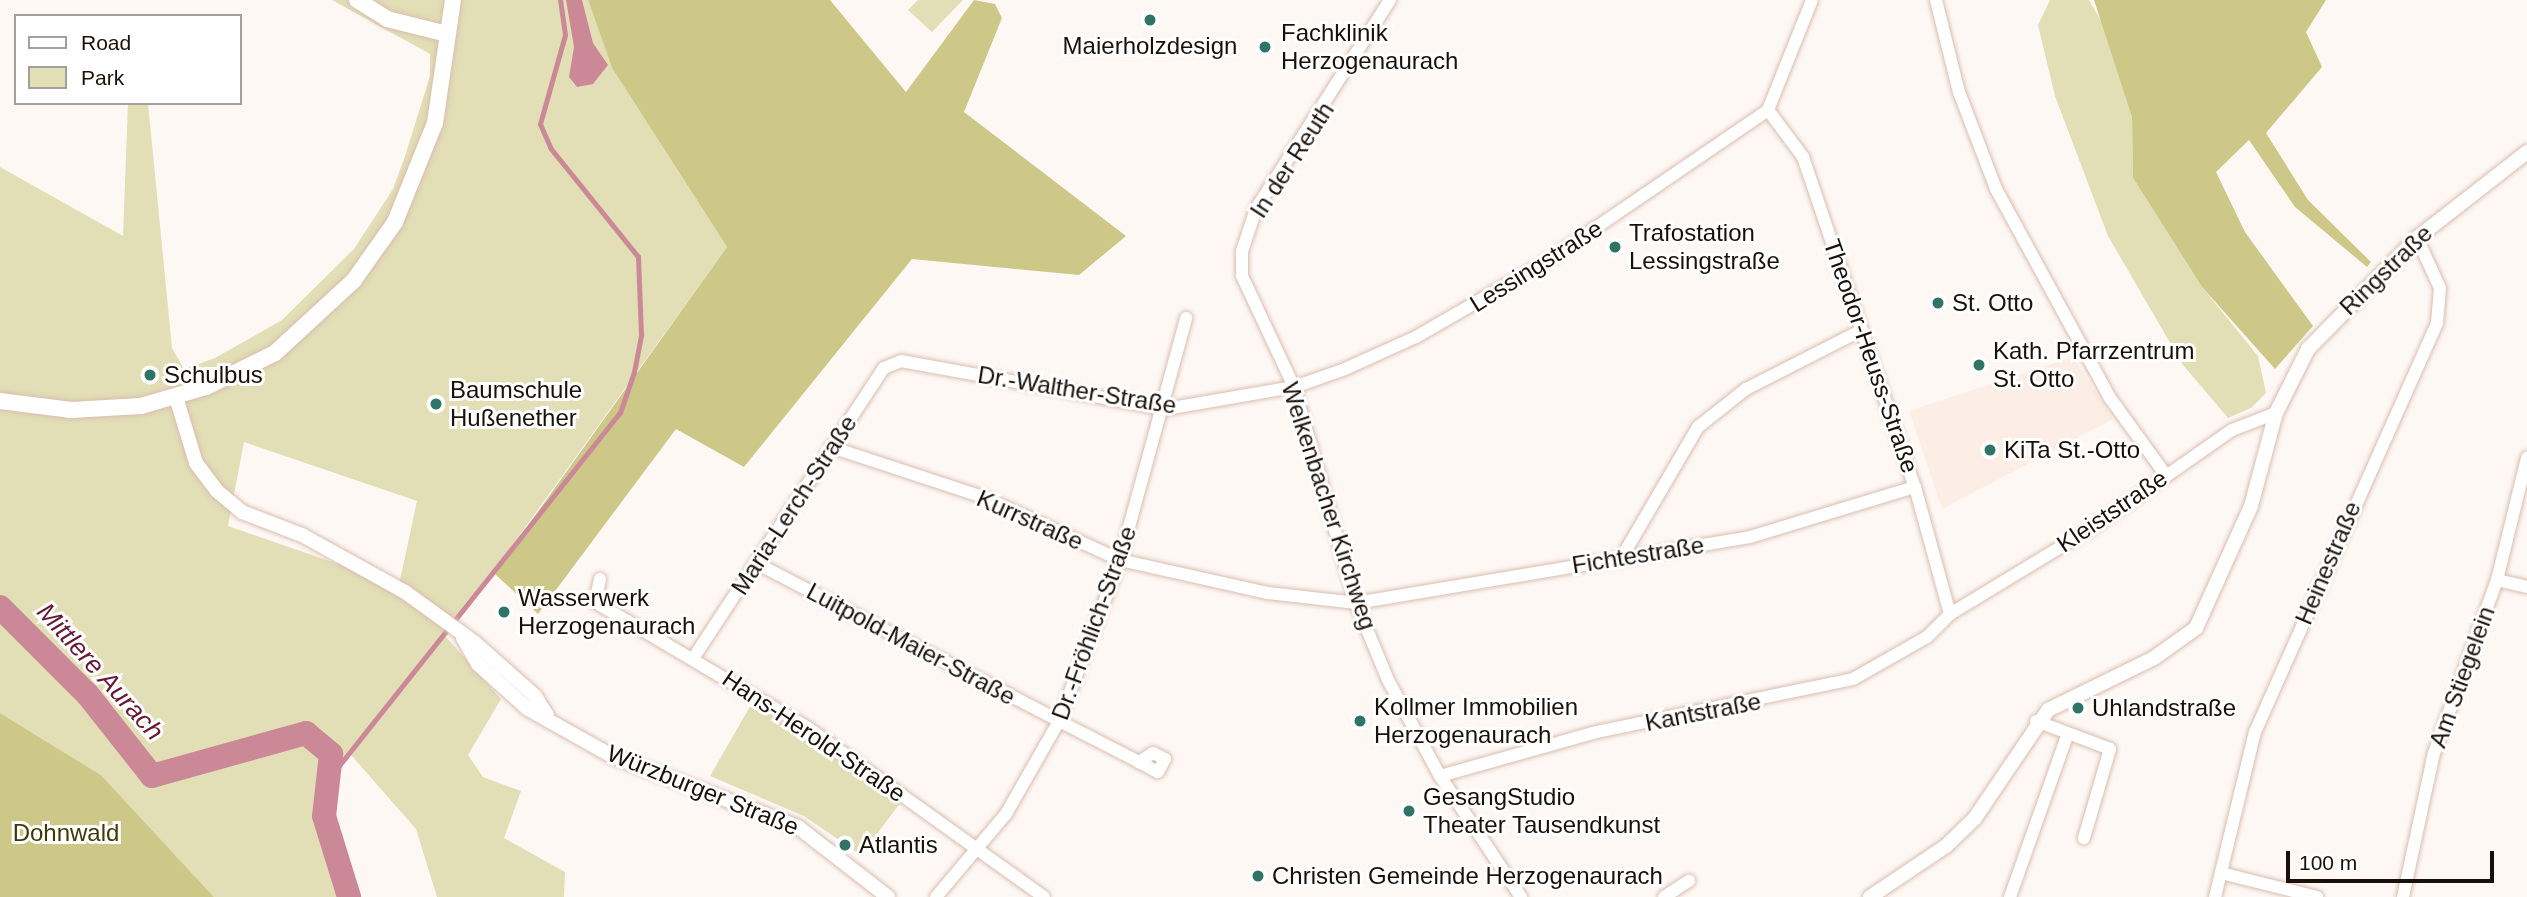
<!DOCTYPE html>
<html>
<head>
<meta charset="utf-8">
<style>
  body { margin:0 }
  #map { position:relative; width:2527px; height:897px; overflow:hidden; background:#fef8f5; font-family:Arial,sans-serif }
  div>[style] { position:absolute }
  .built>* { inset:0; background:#fceee5 }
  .green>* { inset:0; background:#e2deb6 }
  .forest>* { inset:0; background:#cdc888 }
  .water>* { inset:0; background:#cb8997 }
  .stream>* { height:4.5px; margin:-2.25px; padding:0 2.25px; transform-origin:2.25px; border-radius:2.25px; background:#cb8997 }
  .river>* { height:24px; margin:-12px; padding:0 12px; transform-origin:12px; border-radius:12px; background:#cb8997 }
  .roads { filter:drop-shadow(0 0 2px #d9beae) drop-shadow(0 0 2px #d9beae) }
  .minor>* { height:12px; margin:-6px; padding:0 6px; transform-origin:6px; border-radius:6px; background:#fff }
  .tertiary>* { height:14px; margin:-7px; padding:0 7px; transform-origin:7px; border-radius:7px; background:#fff }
  .secondary>* { height:16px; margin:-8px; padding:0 8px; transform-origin:8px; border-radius:8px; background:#fff }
  .dots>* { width:19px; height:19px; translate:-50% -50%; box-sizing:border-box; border:4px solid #fff; border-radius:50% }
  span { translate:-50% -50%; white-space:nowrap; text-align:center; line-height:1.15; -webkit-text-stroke:6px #fff; paint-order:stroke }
  .poi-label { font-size:24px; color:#19100a }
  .left { translate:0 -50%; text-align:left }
  .street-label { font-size:24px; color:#19100a }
  .park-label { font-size:24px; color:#3f3a06 }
  .water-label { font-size:26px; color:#671832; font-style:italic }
  .legend { position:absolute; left:14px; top:14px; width:228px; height:91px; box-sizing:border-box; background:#fff; border:2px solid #a39f9d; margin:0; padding:9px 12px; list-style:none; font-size:21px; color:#19100a }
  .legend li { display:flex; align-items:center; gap:14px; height:35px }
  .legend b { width:35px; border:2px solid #a39f9d }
  .scale { position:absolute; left:2286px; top:851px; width:208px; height:32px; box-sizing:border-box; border:4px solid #19100a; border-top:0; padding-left:9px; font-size:21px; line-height:24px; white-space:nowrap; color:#19100a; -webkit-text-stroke:5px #fff; paint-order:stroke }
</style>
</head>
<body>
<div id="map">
  <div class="built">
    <div style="clip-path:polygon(2073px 357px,2113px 419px,1942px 509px,1909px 411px)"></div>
  </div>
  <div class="green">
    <div style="clip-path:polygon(evenodd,332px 0,588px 0,612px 68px,727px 247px,446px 637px,501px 699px,468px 755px,483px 777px,521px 791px,504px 838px,565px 872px,564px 897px,437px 897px,416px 829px,351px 755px,337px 773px,326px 815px,352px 897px,214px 897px,101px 775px,0 713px,0 167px,123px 236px,128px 103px,148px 103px,172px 348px,184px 369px,215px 358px,282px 320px,354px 249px,393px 189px,405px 156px,430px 76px,430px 54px,332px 0,244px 442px,417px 501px,399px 585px,228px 526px,244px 442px)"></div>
    <div style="clip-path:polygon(918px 0,963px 0,932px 32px,908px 10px)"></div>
    <div style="clip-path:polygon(2050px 0,2089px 0,2108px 33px,2132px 117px,2133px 178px,2202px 287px,2258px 356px,2266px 393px,2251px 408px,2228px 418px,2183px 365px,2108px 236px,2055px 96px,2038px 25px)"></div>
    <div style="clip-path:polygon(752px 703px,901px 802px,861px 855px,804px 816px,710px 776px)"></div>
  </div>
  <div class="forest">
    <div style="clip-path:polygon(588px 0,830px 0,906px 92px,974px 0,995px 4px,1002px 18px,964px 112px,1126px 236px,1079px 275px,912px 259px,744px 467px,676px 429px,538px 614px,494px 573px,727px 247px,612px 68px)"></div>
    <div style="clip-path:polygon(2094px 0,2326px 0,2306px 32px,2322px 67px,2266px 133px,2308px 200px,2371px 262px,2367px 267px,2295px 207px,2249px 140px,2216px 172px,2245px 232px,2313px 326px,2275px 369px,2202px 287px,2133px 178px,2132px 117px)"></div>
    <div style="clip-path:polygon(0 713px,101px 775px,214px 897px,0 897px)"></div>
  </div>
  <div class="water">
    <div style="clip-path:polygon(566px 0,582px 0,593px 43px,608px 65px,593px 84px,577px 87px,569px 77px,574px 47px)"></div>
  </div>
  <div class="stream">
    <div style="left:334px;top:772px;width:459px;rotate:-51.5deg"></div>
    <div style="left:620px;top:413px;width:43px;rotate:-71.1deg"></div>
    <div style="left:634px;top:372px;width:38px;rotate:-79deg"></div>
    <div style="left:641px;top:335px;width:78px;rotate:-92.2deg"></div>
    <div style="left:638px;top:257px;width:139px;rotate:-128.9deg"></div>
    <div style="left:551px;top:149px;width:27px;rotate:-114deg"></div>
    <div style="left:540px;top:124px;width:92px;rotate:-74.3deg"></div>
    <div style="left:565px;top:35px;width:35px;rotate:-98deg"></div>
  </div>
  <div class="river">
    <div style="left:0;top:607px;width:124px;rotate:45deg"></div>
    <div style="left:88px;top:695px;width:103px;rotate:51.7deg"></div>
    <div style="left:152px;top:776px;width:160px;rotate:-15.6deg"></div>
    <div style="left:306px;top:733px;width:33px;rotate:40deg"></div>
    <div style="left:331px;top:754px;width:62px;rotate:96.4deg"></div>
    <div style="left:324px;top:816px;width:85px;rotate:72.8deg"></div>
  </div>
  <div class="roads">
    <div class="minor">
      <div style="left:1390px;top:0;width:248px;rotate:122.7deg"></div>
      <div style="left:1256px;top:209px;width:44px;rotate:108.4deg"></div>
      <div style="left:1242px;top:251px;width:25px;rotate:90deg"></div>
      <div style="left:1242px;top:276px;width:123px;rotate:64.9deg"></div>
      <div style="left:1294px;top:387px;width:225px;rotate:74deg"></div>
      <div style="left:1356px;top:603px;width:83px;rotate:67.4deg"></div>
      <div style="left:1388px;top:680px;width:109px;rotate:61.6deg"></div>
      <div style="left:1440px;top:776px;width:146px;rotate:56.2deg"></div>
      <div style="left:1936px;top:0;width:95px;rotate:76deg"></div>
      <div style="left:1959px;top:92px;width:104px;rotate:69.1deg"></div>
      <div style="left:1996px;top:189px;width:238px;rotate:61.4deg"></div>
      <div style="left:2110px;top:398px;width:94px;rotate:54.1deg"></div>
      <div style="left:1768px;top:110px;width:59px;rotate:53.3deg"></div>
      <div style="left:1803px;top:157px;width:348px;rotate:71.3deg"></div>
      <div style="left:1915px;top:487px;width:132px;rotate:74.6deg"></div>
      <div style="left:831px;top:447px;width:160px;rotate:18.2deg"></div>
      <div style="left:983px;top:497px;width:151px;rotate:24.7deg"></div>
      <div style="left:1120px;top:560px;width:152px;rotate:12.6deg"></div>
      <div style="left:1268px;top:593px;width:89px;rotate:6.5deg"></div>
      <div style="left:1356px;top:603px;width:399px;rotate:-9.5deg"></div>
      <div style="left:1750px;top:537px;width:172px;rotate:-16.9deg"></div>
      <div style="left:1622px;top:557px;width:151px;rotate:-59.7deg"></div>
      <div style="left:1698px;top:427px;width:61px;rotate:-38.4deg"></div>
      <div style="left:1746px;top:389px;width:130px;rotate:-27deg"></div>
      <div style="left:758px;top:564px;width:339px;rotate:27.5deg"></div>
      <div style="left:1059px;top:721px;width:90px;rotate:27.1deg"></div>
      <div style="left:1139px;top:762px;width:21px;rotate:28deg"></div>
      <div style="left:1158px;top:772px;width:15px;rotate:-62deg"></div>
      <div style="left:1165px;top:759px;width:13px;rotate:-153deg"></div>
      <div style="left:1153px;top:753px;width:17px;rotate:147deg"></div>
      <div style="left:600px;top:579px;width:24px;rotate:102deg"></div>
      <div style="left:595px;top:602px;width:247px;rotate:30.6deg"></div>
      <div style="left:808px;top:728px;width:290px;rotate:35.6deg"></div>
      <div style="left:2497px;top:580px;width:31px;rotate:13deg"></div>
      <div style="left:694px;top:657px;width:346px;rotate:-56.7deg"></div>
      <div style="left:884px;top:368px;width:18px;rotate:-22deg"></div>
      <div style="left:901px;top:361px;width:269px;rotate:10.3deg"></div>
      <div style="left:1166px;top:409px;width:130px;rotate:-9.8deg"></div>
      <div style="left:1294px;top:387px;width:54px;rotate:-19.4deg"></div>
      <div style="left:1345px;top:369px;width:78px;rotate:-24.3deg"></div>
      <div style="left:1416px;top:337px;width:148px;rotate:-30deg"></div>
      <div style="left:1544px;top:263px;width:271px;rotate:-34.3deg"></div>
      <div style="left:1768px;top:110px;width:118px;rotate:-68.2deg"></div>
      <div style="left:2036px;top:721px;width:79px;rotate:20.7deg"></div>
      <div style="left:2110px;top:749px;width:93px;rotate:106.3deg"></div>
      <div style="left:1440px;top:776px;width:163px;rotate:-15.7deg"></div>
      <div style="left:1597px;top:732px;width:261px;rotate:-11.7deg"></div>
      <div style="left:1853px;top:679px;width:85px;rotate:-29.6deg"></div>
      <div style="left:1927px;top:637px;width:33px;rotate:-45deg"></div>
      <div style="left:1950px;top:614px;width:166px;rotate:-31.2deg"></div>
      <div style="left:2092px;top:528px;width:171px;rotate:-35deg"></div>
      <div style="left:2232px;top:430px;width:47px;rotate:-21.1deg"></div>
      <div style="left:2221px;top:873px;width:99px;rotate:14deg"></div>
      <div style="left:936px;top:897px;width:109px;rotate:-49.9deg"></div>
      <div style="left:1006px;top:814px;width:107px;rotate:-60.3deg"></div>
      <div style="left:1059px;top:721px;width:172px;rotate:-69.2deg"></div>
      <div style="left:1120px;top:560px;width:251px;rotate:-74.7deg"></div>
      <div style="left:1664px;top:897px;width:30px;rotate:-33deg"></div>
      <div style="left:2010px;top:897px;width:171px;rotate:-70.5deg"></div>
      <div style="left:2215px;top:897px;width:170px;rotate:-76.4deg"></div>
      <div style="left:2255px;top:732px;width:448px;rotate:-66deg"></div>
      <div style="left:2437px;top:323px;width:35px;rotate:-85deg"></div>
      <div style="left:2440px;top:288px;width:55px;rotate:-114.7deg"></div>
      <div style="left:2403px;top:897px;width:147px;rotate:-77.9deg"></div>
      <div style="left:2434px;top:753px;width:184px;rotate:-70deg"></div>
      <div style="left:2497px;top:580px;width:126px;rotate:-76.2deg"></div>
    </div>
    <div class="tertiary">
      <div style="left:176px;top:397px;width:69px;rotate:73.1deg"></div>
      <div style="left:196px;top:463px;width:35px;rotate:53deg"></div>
      <div style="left:217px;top:491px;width:33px;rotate:40deg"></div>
      <div style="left:242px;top:512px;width:64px;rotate:21deg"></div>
      <div style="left:302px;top:535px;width:118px;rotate:29deg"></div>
      <div style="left:405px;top:592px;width:85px;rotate:35.9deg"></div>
      <div style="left:474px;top:642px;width:81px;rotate:41.5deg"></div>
      <div style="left:535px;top:696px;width:22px;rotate:58deg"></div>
      <div style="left:463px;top:638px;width:30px;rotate:60deg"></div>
      <div style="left:478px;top:664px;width:67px;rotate:42deg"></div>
      <div style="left:528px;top:709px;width:98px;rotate:29.2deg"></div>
      <div style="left:614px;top:757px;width:197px;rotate:20.8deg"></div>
      <div style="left:798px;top:827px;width:114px;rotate:37.9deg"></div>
      <div style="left:1870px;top:897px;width:92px;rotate:-33.9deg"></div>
      <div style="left:1946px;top:846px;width:40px;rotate:-44deg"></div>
      <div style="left:1975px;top:818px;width:130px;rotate:-55.9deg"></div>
      <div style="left:2048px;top:710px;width:118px;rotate:-26.1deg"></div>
      <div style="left:2154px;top:658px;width:52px;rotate:-35.5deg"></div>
      <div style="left:2196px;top:628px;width:134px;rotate:-65.7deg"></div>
      <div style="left:2251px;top:506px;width:96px;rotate:-75deg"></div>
      <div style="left:2276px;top:413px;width:72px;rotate:-63.4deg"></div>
      <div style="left:2308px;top:349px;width:156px;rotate:-45.5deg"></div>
      <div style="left:2417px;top:238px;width:140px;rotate:-38deg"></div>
    </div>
    <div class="secondary">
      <div style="left:357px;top:0;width:36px;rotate:32deg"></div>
      <div style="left:387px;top:19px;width:62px;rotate:14deg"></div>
      <div style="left:0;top:401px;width:72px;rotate:7.2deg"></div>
      <div style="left:71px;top:410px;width:70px;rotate:-3.3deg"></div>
      <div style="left:141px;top:406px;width:68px;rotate:-16.3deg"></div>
      <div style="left:206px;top:387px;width:77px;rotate:-26.2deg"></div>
      <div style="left:275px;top:353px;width:108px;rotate:-42.7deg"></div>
      <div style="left:354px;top:280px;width:71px;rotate:-54.7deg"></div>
      <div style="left:395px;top:222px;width:107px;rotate:-68deg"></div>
      <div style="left:435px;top:123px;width:124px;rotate:-81.7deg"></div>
    </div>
  </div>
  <div class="dots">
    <div style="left:1150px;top:20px;background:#307466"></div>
    <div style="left:1265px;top:47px;background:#307466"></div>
    <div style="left:1615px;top:247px;background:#307466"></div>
    <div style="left:1938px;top:303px;background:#307466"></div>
    <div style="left:1979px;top:365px;background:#307466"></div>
    <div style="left:150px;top:375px;background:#307466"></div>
    <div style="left:436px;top:404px;background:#307466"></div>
    <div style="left:1990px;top:450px;background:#307466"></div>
    <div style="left:504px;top:612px;background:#307466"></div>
    <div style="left:2078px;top:708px;background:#307466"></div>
    <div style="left:1360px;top:721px;background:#307466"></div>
    <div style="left:1409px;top:811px;background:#307466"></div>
    <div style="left:845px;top:845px;background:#307466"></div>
    <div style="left:1258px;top:876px;background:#307466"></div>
  </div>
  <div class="poi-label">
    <span class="left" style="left:1281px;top:47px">Fachklinik<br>Herzogenaurach</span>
    <span style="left:1150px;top:46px">Maierholzdesign</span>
    <span class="left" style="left:1629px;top:247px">Trafostation<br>Lessingstraße</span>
    <span class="left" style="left:1952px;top:303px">St. Otto</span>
    <span class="left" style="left:1993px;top:365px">Kath. Pfarrzentrum<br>St. Otto</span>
    <span class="left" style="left:164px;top:375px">Schulbus</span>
    <span class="left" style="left:450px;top:404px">Baumschule<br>Hußenether</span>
    <span class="left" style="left:2004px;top:450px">KiTa St.-Otto</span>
    <span class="left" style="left:518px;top:612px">Wasserwerk<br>Herzogenaurach</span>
    <span class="left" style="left:1374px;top:721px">Kollmer Immobilien<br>Herzogenaurach</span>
    <span class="left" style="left:2092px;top:708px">Uhlandstraße</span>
    <span class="left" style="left:1423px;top:811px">GesangStudio<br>Theater Tausendkunst</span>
    <span class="left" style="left:859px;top:845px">Atlantis</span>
    <span class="left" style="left:1272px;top:876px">Christen Gemeinde Herzogenaurach</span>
  </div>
  <div class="street-label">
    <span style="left:1292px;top:160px;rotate:-57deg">In der Reuth</span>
    <span style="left:1536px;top:266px;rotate:-32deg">Lessingstraße</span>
    <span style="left:2386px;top:270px;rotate:-44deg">Ringstraße</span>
    <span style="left:1871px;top:356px;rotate:71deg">Theodor-Heuss-Straße</span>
    <span style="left:1077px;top:390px;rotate:9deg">Dr.-Walther-Straße</span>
    <span style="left:794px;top:505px;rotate:-57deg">Maria-Lerch-Straße</span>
    <span style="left:1329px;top:506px;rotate:72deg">Welkenbacher Kirchweg</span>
    <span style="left:2112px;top:511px;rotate:-34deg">Kleiststraße</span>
    <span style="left:1030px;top:520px;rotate:24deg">Kurrstraße</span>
    <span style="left:1638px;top:555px;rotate:-9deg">Fichtestraße</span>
    <span style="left:2328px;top:563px;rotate:-67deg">Heinestraße</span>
    <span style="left:1094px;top:623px;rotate:-70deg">Dr.-Fröhlich-Straße</span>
    <span style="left:911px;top:644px;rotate:28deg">Luitpold-Maier-Straße</span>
    <span style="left:2462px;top:677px;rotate:-70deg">Am Stiegelein</span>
    <span style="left:1703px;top:712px;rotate:-11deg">Kantstraße</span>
    <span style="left:814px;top:736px;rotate:34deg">Hans-Herold-Straße</span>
    <span style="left:703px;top:790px;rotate:22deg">Würzburger Straße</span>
  </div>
  <div class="park-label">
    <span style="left:66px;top:833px">Dohnwald</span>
  </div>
  <div class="water-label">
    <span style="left:100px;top:672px;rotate:48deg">Mittlere Aurach</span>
  </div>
  <ul class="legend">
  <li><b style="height:9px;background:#fff"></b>Road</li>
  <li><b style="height:19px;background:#e2deb6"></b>Park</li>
  </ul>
  <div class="scale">100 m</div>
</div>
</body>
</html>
